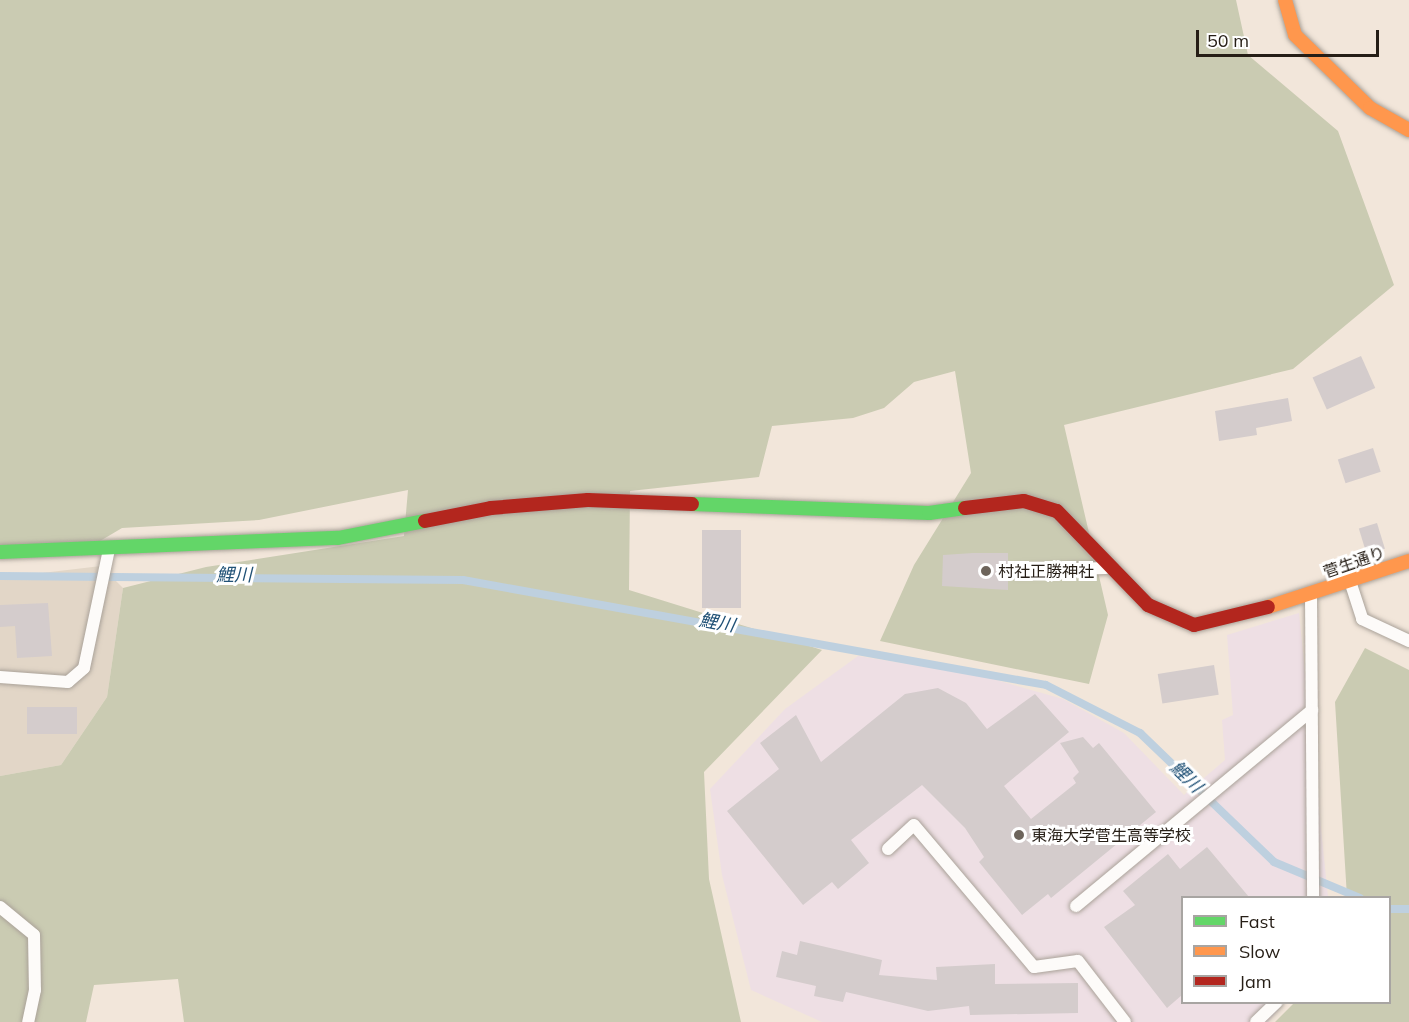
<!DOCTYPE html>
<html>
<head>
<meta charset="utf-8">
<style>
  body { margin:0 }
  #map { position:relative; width:1409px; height:1022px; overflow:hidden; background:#f2e6da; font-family:Mulish,"Noto Sans JP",sans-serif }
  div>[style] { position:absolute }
  .industrial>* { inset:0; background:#e2d6c7 }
  .education>* { inset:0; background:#eedfe4 }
  .forest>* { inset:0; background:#cacbb2 }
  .stream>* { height:8px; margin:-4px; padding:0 4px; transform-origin:4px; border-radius:4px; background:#bed0df }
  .building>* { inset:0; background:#d4cccc; transform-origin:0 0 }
  .roads { filter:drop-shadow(0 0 2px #aaa299) drop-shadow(0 0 2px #aaa299) }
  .lane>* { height:12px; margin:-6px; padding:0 6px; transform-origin:6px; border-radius:6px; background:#fdfbf9 }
  .fast>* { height:14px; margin:-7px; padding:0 7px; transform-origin:7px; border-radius:7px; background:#63d668 }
  .slow>* { height:14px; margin:-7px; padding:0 7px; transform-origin:7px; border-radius:7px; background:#ff974d }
  .jam>* { height:14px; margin:-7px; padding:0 7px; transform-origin:7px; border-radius:7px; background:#b3261e }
  .dots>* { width:16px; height:16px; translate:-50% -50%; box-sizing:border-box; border:3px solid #fff; border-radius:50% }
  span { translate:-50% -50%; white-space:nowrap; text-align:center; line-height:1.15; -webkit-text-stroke:6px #fff; paint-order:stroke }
  .street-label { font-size:16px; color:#261e16 }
  .poi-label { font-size:16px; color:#261e16 }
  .left { translate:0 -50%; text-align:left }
  .water-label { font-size:18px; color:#205176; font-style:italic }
  .legend { position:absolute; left:1181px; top:896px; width:210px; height:108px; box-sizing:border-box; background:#fff; border:2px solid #a8a5a2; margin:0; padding:8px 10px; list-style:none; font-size:18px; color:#261e16 }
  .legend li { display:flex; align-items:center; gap:12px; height:30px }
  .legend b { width:30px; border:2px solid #a8a5a2 }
  .scale { position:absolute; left:1196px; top:30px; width:183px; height:27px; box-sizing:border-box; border:3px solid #261e16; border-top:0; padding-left:8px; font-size:18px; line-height:21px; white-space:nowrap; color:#261e16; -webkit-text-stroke:4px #fff; paint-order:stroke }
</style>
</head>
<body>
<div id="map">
  <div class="industrial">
    <div style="clip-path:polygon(101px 566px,123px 588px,107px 697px,61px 765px,0 776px,0 578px)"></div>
  </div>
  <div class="education">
    <div style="clip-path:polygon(1299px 613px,1328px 897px,1182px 898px,1182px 1002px,1284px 1003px,1268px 1022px,822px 1022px,751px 990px,722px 875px,710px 789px,785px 709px,858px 656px,982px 676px,1063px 699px,1124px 733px,1184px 795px,1225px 760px,1222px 720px,1233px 715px,1227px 635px)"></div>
  </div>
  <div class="forest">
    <div style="clip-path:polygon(0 0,1236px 0,1248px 55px,1338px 131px,1394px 285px,1293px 369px,1064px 425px,1108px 615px,1089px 684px,880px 641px,914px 565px,971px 473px,955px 371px,914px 382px,884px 408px,853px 418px,772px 426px,759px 477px,630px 491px,629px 590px,822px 650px,704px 772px,709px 879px,741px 1022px,184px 1022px,178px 979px,94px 985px,86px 1022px,0 1022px,0 776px,61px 765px,107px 697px,123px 588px,206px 567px,404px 536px,408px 490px,259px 520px,122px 528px,90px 547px,0 559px)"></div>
    <div style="clip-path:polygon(1365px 648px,1409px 670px,1409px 1022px,1275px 1022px,1294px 1003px,1390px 1002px,1390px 898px,1347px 897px,1335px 702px)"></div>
  </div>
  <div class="stream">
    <div style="left:0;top:576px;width:463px;rotate:0.5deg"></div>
    <div style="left:463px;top:580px;width:592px;rotate:10.21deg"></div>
    <div style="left:1046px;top:685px;width:106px;rotate:27.1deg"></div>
    <div style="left:1140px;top:733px;width:186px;rotate:43.9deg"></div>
    <div style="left:1274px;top:862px;width:93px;rotate:22.7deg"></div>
    <div style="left:1390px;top:909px;width:19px"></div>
  </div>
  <div class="building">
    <div style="left:1361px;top:356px;width:35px;height:53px;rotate:66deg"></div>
    <div style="clip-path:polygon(1288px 398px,1292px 421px,1256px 428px,1257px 435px,1219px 441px,1215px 411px)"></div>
    <div style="left:1373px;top:448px;width:25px;height:37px;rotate:72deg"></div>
    <div style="left:1377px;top:523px;width:27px;height:19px;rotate:73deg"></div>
    <div style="left:702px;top:530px;width:39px;height:78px"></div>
    <div style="clip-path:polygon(973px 553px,1008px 553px,1008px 590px,942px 586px,943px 555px)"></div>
    <div style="clip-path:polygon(48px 603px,52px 656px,17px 658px,15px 626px,0 627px,0 605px)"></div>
    <div style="left:1214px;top:665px;width:30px;height:57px;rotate:81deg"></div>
    <div style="clip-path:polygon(938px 688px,966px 703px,987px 729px,1035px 694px,1069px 732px,1004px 786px,1031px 819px,1076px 783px,1073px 778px,1079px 772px,1060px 743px,1083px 737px,1093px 748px,1099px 743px,1156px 812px,1051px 898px,1048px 894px,1022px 915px,979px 862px,984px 857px,965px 828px,922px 785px,851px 840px,869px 863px,838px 889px,832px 882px,803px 905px,727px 811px,779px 769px,760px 743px,796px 715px,821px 762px,905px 694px)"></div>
    <div style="left:77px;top:707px;width:27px;height:50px;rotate:90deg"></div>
    <div style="clip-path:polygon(1207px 847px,1249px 897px,1182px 897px,1182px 995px,1167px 1008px,1104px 927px,1135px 905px,1123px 891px,1168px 854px,1180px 869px)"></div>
    <div style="clip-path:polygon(800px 941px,882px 960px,879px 975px,937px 980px,936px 967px,995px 964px,995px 984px,1078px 983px,1078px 1013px,970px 1015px,969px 1006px,928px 1011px,846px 992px,843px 1002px,814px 996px,816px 986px,776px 977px,782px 951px,797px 955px)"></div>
  </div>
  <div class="roads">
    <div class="lane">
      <div style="left:1016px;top:571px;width:90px;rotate:-1.9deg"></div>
      <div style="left:1350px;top:581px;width:40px;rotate:72deg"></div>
      <div style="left:1362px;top:619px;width:52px;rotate:25.1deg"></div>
      <div style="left:1311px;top:595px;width:303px;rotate:89.6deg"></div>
      <div style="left:0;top:677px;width:68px;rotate:4.2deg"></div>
      <div style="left:68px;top:682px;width:21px;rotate:-41deg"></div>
      <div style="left:84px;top:668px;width:122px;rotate:-78.1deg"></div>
      <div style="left:888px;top:849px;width:35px;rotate:-43deg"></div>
      <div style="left:914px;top:825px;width:186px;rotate:49.8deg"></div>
      <div style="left:1034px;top:967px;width:44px;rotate:-7.8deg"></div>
      <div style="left:1078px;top:961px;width:77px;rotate:52.4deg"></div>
      <div style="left:1076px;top:906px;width:307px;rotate:-39.7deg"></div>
      <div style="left:0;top:907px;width:44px;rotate:39.5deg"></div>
      <div style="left:34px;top:935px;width:55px;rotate:89deg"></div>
      <div style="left:35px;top:990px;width:33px;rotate:102deg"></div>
      <div style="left:1256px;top:1022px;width:29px;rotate:-44deg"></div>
    </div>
    <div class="fast">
      <div style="left:692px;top:504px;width:237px;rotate:2.2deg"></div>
      <div style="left:929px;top:513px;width:36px;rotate:-8deg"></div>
      <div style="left:0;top:552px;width:338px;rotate:-2.4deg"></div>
      <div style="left:338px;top:538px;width:89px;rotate:-11.1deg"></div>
    </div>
    <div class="slow">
      <div style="left:1285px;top:0;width:36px;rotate:74deg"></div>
      <div style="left:1295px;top:35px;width:105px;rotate:44.2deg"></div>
      <div style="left:1370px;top:108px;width:45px;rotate:29.4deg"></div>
      <div style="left:1268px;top:607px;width:148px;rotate:-18.1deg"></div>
    </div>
    <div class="jam">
      <div style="left:965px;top:508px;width:59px;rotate:-6.8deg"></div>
      <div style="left:1024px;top:501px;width:34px;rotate:17deg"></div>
      <div style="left:1057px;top:511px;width:131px;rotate:45.9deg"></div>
      <div style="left:1148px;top:605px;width:50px;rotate:23.5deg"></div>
      <div style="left:1194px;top:625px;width:76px;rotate:-13.7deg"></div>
      <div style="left:425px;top:521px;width:67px;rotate:-11.1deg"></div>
      <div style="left:491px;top:508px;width:97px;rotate:-4.7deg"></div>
      <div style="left:588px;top:500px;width:104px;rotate:2.2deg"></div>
    </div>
  </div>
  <div class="dots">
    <div style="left:986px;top:571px;background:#6d645b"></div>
    <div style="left:1019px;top:835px;background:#6d645b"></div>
  </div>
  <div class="street-label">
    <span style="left:1354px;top:562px;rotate:-19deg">菅生通り</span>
  </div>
  <div class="poi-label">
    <span class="left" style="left:998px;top:571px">村社正勝神社</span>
    <span class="left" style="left:1031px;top:835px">東海大学菅生高等学校</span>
  </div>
  <div class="water-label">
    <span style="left:234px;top:575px">鯉川</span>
    <span style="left:717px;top:623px;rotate:10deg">鯉川</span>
    <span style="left:1186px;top:777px;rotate:44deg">鯉川</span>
  </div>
  <ul class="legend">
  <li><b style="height:8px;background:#63d668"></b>Fast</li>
  <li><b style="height:8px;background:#ff974d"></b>Slow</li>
  <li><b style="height:8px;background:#b3261e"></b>Jam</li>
  </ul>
  <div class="scale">50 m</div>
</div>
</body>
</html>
